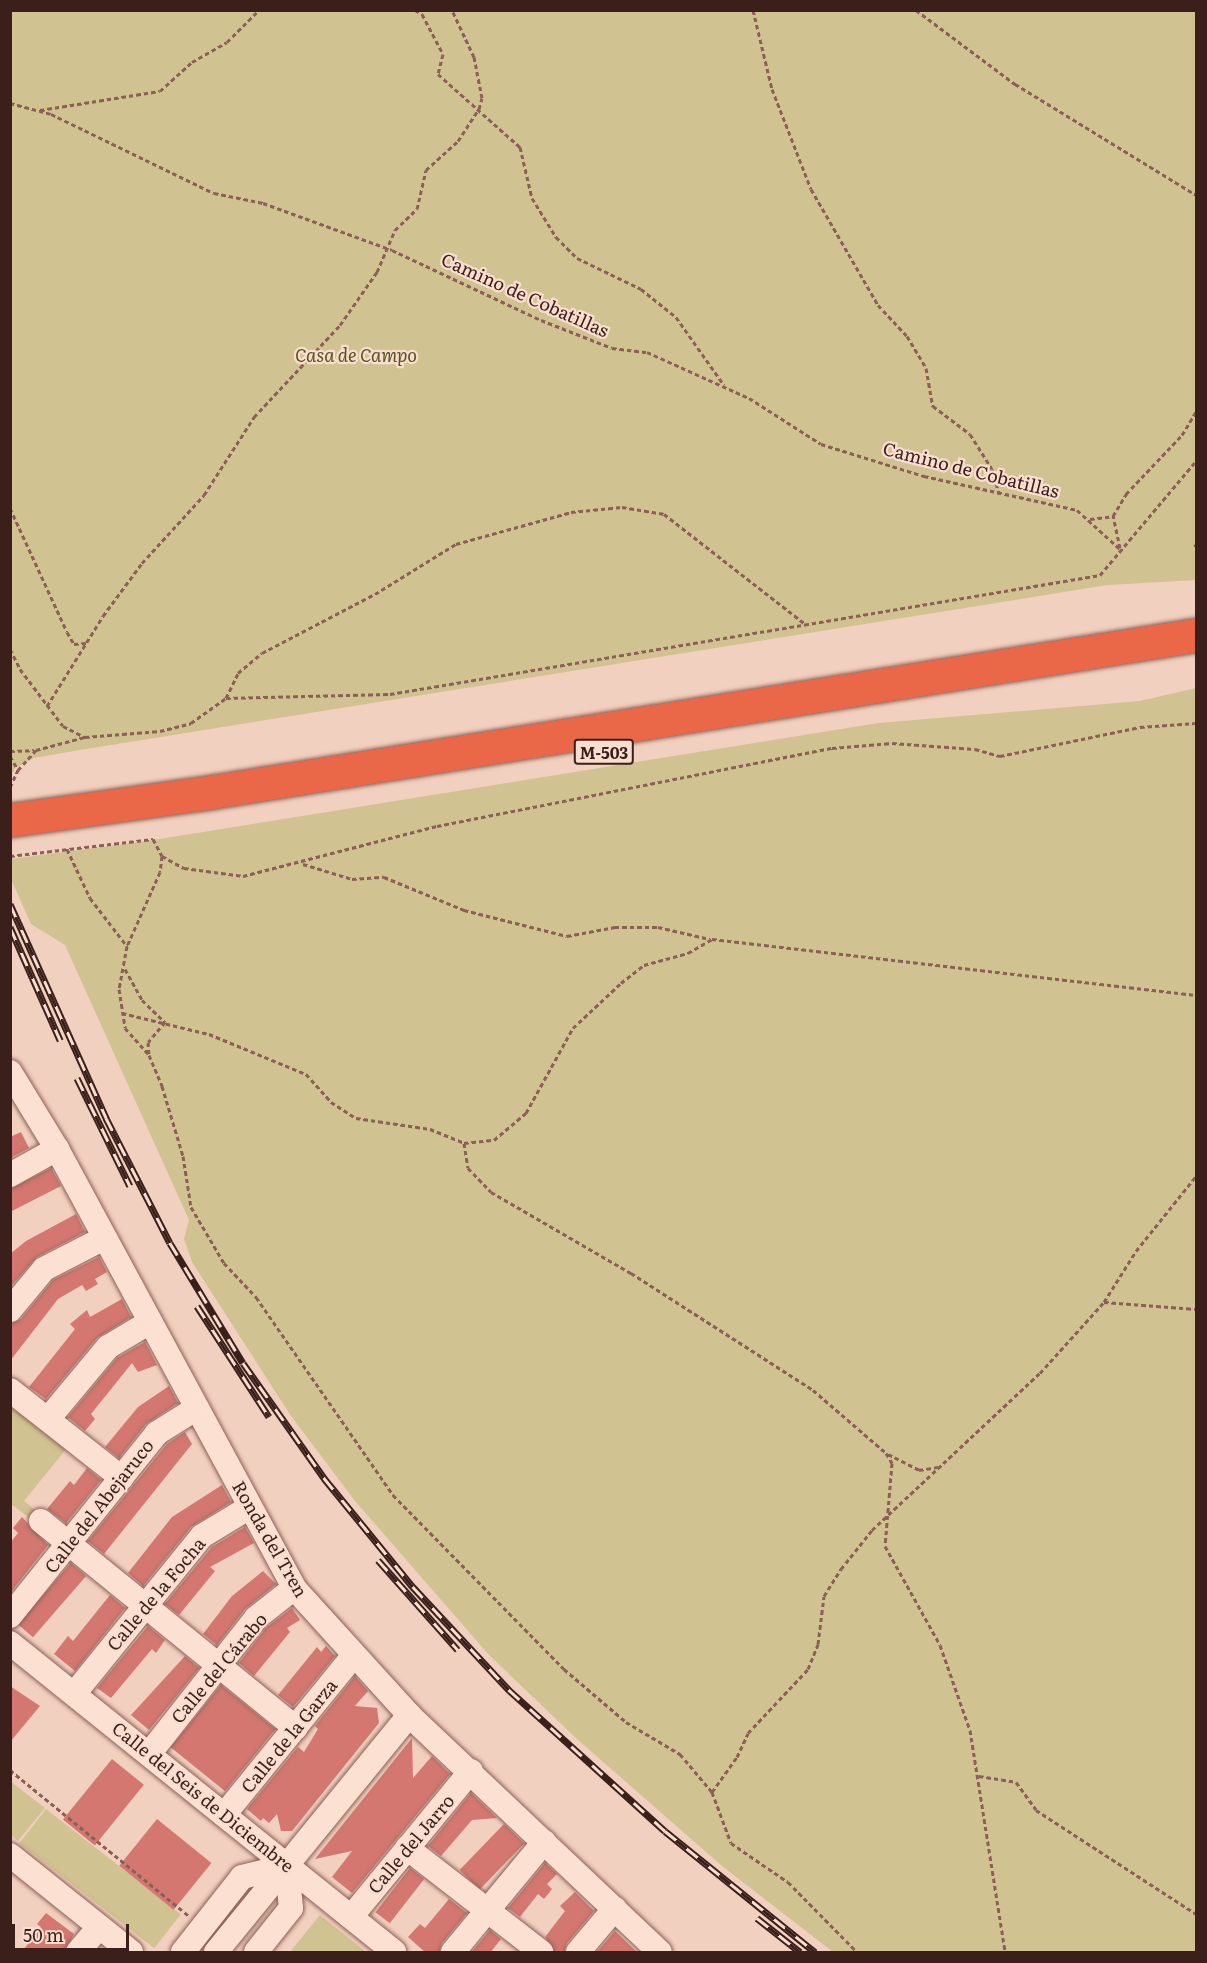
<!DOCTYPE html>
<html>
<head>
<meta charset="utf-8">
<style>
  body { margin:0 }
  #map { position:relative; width:1207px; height:1963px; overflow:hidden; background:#f2d0bf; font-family:Literata,serif }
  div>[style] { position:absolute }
  .green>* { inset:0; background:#d1c292; transform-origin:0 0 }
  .building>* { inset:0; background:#d47771; transform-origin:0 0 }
  .path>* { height:3px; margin-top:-1.5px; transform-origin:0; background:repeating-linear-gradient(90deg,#8c5f56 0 4.5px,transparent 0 7.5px) }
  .roads { filter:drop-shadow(0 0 2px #8c5f56) drop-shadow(0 0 2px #8c5f56) }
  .minor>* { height:24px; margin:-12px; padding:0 12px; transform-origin:12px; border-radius:12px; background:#fce1d3 }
  .highway>* { height:33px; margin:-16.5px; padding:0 16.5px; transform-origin:16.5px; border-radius:16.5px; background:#ea6847 }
  .rail>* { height:7px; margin-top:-3.5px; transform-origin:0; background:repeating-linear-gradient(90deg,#f9decf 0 14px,#3a1f1b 0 28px); box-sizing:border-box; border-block:2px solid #3a1f1b }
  span { translate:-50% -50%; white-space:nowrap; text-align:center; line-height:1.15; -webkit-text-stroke:4.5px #f9decf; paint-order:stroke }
  .shield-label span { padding:2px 4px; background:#f9decf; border:2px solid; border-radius:4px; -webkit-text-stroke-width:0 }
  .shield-label { font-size:16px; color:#3a1f1b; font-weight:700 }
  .street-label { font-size:18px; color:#3a1f1b }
  .park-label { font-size:18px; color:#595320; font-style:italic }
  .frame { position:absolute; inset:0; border:12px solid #3a1f1b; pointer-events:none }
  .scale { position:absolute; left:12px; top:1924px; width:117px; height:27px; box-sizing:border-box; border:3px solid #3a1f1b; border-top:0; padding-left:8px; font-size:18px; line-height:21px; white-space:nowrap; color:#3a1f1b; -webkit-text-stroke:4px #f9decf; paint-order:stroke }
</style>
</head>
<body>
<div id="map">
  <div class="green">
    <div style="clip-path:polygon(11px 10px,1196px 11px,1196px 580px,1108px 585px,80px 750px,34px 758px,15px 768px,11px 776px)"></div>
    <div style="clip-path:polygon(1196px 688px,1196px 1952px,833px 1952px,722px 1866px,577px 1739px,489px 1655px,355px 1501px,291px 1416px,192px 1262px,184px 1239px,189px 1220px,65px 945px,31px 924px,11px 879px,11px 859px,141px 842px,878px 723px,1140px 701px)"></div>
    <div style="clip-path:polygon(10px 1396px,71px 1443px,24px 1501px,38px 1512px,32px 1520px,11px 1504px)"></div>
    <div style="clip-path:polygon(10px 1781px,45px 1808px,18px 1841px,11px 1835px)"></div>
    <div style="left:46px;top:1809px;width:171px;height:43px;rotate:38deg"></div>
    <div style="clip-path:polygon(320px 1915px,366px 1952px,290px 1952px)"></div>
  </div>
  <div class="building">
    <div style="clip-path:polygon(21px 1132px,29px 1148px,10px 1158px,10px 1137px)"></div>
    <div style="clip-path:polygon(51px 1168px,61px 1186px,10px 1212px,10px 1189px)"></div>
    <div style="clip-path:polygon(76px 1214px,85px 1232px,37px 1257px,10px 1287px,10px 1254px,26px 1241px)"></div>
    <div style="clip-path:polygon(99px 1257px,107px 1272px,95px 1279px,98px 1284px,86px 1291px,82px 1285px,58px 1299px,10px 1361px,10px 1324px,21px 1319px,53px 1280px)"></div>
    <div style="clip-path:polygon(122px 1299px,131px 1317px,97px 1338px,46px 1399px,29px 1387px,75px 1329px,70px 1324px,87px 1310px,90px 1317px)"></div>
    <div style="clip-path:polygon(145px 1342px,157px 1365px,138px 1372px,132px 1363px,91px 1414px,95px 1419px,85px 1431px,68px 1417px,117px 1358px)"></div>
    <div style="clip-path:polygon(169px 1386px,178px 1403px,146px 1424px,119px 1458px,105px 1447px,138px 1407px)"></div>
    <div style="clip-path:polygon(185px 1432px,192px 1444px,104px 1554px,88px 1541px,167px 1444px)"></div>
    <div style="clip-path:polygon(87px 1468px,101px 1480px,66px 1523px,47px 1509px,70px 1481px,74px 1485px)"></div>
    <div style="clip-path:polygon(222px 1485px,231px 1502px,191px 1527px,143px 1586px,128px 1573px,172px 1517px)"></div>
    <div style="clip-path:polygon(22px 1517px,48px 1545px,10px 1593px,10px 1543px,18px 1533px,13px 1528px)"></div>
    <div style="clip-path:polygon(245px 1527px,254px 1543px,210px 1567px,215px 1571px,179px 1615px,165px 1604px,212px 1547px)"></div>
    <div style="left:71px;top:1563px;width:20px;height:81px;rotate:41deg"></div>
    <div style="clip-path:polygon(263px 1571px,276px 1584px,245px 1609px,217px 1645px,203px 1634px,232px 1596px)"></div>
    <div style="clip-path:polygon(110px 1595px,125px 1608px,75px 1671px,54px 1654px,68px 1636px,73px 1641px)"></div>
    <div style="clip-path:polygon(292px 1608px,300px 1620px,287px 1628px,290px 1632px,254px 1676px,239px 1663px,266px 1628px)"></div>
    <div style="clip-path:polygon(148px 1626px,165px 1640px,156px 1653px,152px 1649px,111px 1698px,97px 1688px)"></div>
    <div style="clip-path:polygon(326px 1646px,335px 1656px,293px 1707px,278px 1695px,317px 1647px,321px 1652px)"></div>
    <div style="clip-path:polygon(185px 1656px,199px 1668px,149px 1730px,131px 1715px)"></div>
    <div style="clip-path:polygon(355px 1676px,368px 1691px,355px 1706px,377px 1708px,379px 1723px,292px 1831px,281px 1831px,277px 1814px,269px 1823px,263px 1818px,261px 1821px,247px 1809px,298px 1747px,304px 1752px,318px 1729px,315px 1726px)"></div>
    <div style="left:221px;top:1685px;width:70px;height:80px;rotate:39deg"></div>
    <div style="clip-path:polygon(10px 1686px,40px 1706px,10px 1742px)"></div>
    <div style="clip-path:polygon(412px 1738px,413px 1778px,432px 1756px,450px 1774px,352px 1893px,332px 1877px,352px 1851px,315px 1859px)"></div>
    <div style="left:112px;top:1759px;width:41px;height:78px;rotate:39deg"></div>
    <div style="clip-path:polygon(471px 1793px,497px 1818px,472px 1820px,441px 1856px,428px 1846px)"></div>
    <div style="left:157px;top:1819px;width:70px;height:60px;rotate:39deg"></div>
    <div style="left:504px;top:1824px;width:28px;height:64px;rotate:44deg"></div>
    <div style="clip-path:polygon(545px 1863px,557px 1874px,547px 1884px,552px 1889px,544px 1899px,538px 1894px,520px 1917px,508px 1908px)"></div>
    <div style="left:410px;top:1868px;width:18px;height:56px;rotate:38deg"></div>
    <div style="clip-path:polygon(575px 1892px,594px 1911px,567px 1943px,564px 1953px,555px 1953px,545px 1937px,565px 1911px,560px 1906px)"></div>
    <div style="clip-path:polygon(449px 1899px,467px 1913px,442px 1943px,439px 1953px,426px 1953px,408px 1937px,420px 1924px,425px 1928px)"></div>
    <div style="clip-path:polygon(46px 1913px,74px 1934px,64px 1953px,21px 1953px,41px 1927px,37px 1924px)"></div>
    <div style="clip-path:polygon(490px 1930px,501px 1939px,490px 1953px,471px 1953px)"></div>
    <div style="clip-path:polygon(615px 1931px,638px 1953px,596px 1953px)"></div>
  </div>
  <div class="path">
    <div style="left:415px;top:10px;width:8px;rotate:30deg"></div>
    <div style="left:422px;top:14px;width:45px;rotate:62.3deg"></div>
    <div style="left:443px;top:54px;width:21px;rotate:104deg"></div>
    <div style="left:438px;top:74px;width:110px;rotate:41.7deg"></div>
    <div style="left:520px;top:147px;width:52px;rotate:76.8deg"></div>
    <div style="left:532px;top:198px;width:46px;rotate:58.4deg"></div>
    <div style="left:556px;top:237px;width:30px;rotate:45deg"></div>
    <div style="left:577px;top:258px;width:71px;rotate:25.8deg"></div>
    <div style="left:641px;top:289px;width:45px;rotate:38.7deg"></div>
    <div style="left:676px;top:317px;width:83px;rotate:54.8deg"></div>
    <div style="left:753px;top:10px;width:81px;rotate:76.5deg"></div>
    <div style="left:772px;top:89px;width:107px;rotate:68.7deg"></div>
    <div style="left:811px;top:189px;width:134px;rotate:60deg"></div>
    <div style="left:878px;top:305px;width:42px;rotate:46.9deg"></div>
    <div style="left:907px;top:336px;width:37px;rotate:59deg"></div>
    <div style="left:926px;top:368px;width:39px;rotate:80deg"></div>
    <div style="left:933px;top:406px;width:46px;rotate:37.1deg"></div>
    <div style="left:970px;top:434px;width:41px;rotate:57.8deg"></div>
    <div style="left:992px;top:469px;width:26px;rotate:74deg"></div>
    <div style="left:916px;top:10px;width:124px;rotate:36.8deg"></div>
    <div style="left:1015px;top:84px;width:212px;rotate:31.5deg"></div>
    <div style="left:10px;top:103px;width:42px;rotate:15deg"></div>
    <div style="left:51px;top:114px;width:181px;rotate:25.9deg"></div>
    <div style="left:214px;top:193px;width:50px;rotate:11.5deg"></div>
    <div style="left:263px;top:203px;width:137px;rotate:20deg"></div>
    <div style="left:392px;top:250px;width:165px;rotate:25.2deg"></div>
    <div style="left:541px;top:320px;width:76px;rotate:21.5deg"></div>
    <div style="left:612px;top:348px;width:35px;rotate:7deg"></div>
    <div style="left:647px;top:352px;width:112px;rotate:24.3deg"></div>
    <div style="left:749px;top:398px;width:85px;rotate:32.6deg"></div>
    <div style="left:821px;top:444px;width:108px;rotate:17.3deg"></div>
    <div style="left:924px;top:476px;width:157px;rotate:12.5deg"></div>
    <div style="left:1077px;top:510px;width:59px;rotate:42.3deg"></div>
    <div style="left:40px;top:110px;width:121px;rotate:-9deg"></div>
    <div style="left:160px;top:91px;width:43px;rotate:-42.2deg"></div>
    <div style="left:192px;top:62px;width:40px;rotate:-29.7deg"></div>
    <div style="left:227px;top:42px;width:45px;rotate:-45deg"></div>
    <div style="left:10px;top:508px;width:136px;rotate:65.3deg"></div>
    <div style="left:67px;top:632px;width:14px;rotate:60deg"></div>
    <div style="left:74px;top:644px;width:12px;rotate:-5deg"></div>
    <div style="left:1090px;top:519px;width:23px;rotate:-7deg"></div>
    <div style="left:1194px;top:546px;width:2px;rotate:-27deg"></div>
    <div style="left:1120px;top:548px;width:33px;rotate:-102deg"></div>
    <div style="left:1113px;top:516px;width:26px;rotate:-59deg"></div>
    <div style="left:1126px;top:494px;width:81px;rotate:-46.5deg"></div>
    <div style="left:1182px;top:435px;width:27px;rotate:-59deg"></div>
    <div style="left:10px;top:649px;width:22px;rotate:63deg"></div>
    <div style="left:20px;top:669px;width:71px;rotate:53deg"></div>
    <div style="left:63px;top:726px;width:25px;rotate:27deg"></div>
    <div style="left:85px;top:737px;width:75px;rotate:-4.6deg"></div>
    <div style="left:160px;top:731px;width:32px;rotate:-14deg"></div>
    <div style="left:191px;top:723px;width:43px;rotate:-35.5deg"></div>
    <div style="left:226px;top:698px;width:164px;rotate:-1.4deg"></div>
    <div style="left:390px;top:694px;width:720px;rotate:-9.51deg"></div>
    <div style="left:1100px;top:575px;width:149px;rotate:-49.9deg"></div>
    <div style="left:226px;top:698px;width:28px;rotate:-64deg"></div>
    <div style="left:238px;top:673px;width:31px;rotate:-40deg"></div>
    <div style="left:262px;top:653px;width:127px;rotate:-27.6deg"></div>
    <div style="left:375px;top:594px;width:95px;rotate:-31.7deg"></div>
    <div style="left:456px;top:544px;width:119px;rotate:-15.5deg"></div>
    <div style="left:571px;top:512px;width:51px;rotate:-5.6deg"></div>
    <div style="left:622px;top:507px;width:43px;rotate:9.5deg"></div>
    <div style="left:664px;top:514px;width:177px;rotate:37.9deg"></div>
    <div style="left:47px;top:706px;width:106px;rotate:-58.1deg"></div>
    <div style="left:103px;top:616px;width:66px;rotate:-53.7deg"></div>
    <div style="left:142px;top:563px;width:92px;rotate:-47.6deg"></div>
    <div style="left:204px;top:495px;width:93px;rotate:-57.3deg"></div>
    <div style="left:254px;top:417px;width:126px;rotate:-46.9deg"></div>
    <div style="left:340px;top:325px;width:65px;rotate:-55.1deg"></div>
    <div style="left:377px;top:272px;width:46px;rotate:-66.8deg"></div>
    <div style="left:395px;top:230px;width:30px;rotate:-44deg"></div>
    <div style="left:417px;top:209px;width:40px;rotate:-77deg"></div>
    <div style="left:426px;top:170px;width:43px;rotate:-42.2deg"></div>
    <div style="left:458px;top:141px;width:38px;rotate:-57deg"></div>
    <div style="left:479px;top:109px;width:11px;rotate:-75deg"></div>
    <div style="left:482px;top:98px;width:42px;rotate:-101deg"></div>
    <div style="left:474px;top:57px;width:52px;rotate:-115.1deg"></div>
    <div style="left:10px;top:751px;width:24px;rotate:-2deg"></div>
    <div style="left:10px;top:756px;width:16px;rotate:60deg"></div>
    <div style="left:10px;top:787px;width:19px;rotate:-65deg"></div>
    <div style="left:18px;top:770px;width:27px;rotate:-48deg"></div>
    <div style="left:36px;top:750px;width:51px;rotate:-14.9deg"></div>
    <div style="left:67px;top:849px;width:54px;rotate:64.9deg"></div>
    <div style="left:90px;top:898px;width:61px;rotate:52.4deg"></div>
    <div style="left:127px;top:946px;width:44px;rotate:100.5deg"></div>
    <div style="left:119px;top:989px;width:39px;rotate:81deg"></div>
    <div style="left:125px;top:1028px;width:36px;rotate:48deg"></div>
    <div style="left:149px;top:1055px;width:34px;rotate:67deg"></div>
    <div style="left:162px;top:1086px;width:73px;rotate:73.3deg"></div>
    <div style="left:183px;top:1156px;width:52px;rotate:81.1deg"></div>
    <div style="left:191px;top:1207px;width:65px;rotate:59.5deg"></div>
    <div style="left:224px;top:1263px;width:47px;rotate:46.7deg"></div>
    <div style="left:256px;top:1297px;width:241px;rotate:55.3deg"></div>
    <div style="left:393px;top:1495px;width:244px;rotate:45.5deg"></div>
    <div style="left:564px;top:1669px;width:82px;rotate:40.5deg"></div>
    <div style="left:626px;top:1722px;width:63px;rotate:30.7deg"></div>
    <div style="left:680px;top:1754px;width:50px;rotate:49.9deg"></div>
    <div style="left:712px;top:1792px;width:54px;rotate:69.6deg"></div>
    <div style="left:731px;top:1843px;width:69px;rotate:34.4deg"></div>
    <div style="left:788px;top:1882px;width:98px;rotate:45.4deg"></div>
    <div style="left:10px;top:856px;width:144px;rotate:-6.8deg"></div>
    <div style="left:153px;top:839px;width:19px;rotate:62deg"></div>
    <div style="left:162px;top:856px;width:16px;rotate:97deg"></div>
    <div style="left:160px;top:872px;width:81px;rotate:114deg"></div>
    <div style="left:162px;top:856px;width:25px;rotate:29deg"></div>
    <div style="left:184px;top:868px;width:60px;rotate:7.7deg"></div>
    <div style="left:243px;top:876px;width:200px;rotate:-14.5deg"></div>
    <div style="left:437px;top:826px;width:403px;rotate:-11.2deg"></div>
    <div style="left:832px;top:748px;width:60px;rotate:-4.8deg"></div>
    <div style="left:892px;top:743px;width:83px;rotate:4.1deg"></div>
    <div style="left:975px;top:749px;width:26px;rotate:16deg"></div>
    <div style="left:1000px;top:756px;width:143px;rotate:-11.7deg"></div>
    <div style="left:1140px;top:727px;width:56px;rotate:-4.1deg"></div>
    <div style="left:303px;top:864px;width:51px;rotate:17deg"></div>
    <div style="left:352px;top:879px;width:32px;rotate:-4deg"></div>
    <div style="left:384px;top:877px;width:87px;rotate:22.4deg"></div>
    <div style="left:464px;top:910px;width:106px;rotate:14.2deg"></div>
    <div style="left:567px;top:936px;width:49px;rotate:-10.6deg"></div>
    <div style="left:615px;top:927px;width:43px"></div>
    <div style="left:658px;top:927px;width:53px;rotate:13deg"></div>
    <div style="left:125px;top:969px;width:35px;rotate:61deg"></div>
    <div style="left:142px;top:1000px;width:32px;rotate:44deg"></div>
    <div style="left:165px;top:1022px;width:26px;rotate:130deg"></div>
    <div style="left:148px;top:1042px;width:13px;rotate:86deg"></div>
    <div style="left:122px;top:1013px;width:89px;rotate:13.6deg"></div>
    <div style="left:209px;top:1034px;width:105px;rotate:22.4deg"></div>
    <div style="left:306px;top:1074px;width:38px;rotate:48deg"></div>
    <div style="left:331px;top:1102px;width:30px;rotate:33deg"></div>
    <div style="left:356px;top:1118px;width:75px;rotate:8.5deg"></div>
    <div style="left:430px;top:1129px;width:37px;rotate:22deg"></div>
    <div style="left:464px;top:1143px;width:30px;rotate:-6deg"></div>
    <div style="left:494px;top:1140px;width:42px;rotate:-40.2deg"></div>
    <div style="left:526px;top:1113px;width:97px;rotate:-61.1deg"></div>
    <div style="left:573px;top:1028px;width:66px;rotate:-43.2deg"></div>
    <div style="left:621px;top:983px;width:29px;rotate:-38deg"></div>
    <div style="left:644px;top:965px;width:46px;rotate:-15.3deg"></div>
    <div style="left:688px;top:953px;width:28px;rotate:-30deg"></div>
    <div style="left:712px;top:939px;width:487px;rotate:6.6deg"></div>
    <div style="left:464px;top:1143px;width:25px;rotate:81deg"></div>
    <div style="left:468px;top:1168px;width:33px;rotate:46deg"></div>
    <div style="left:491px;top:1192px;width:162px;rotate:30.1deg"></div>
    <div style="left:631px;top:1273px;width:216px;rotate:32.7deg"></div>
    <div style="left:813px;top:1390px;width:96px;rotate:40.8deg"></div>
    <div style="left:886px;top:1453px;width:12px;rotate:59deg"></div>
    <div style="left:892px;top:1463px;width:83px;rotate:94.8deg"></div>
    <div style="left:885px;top:1546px;width:113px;rotate:60.9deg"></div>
    <div style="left:940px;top:1645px;width:90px;rotate:70.6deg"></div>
    <div style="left:970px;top:1730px;width:225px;rotate:81deg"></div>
    <div style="left:1104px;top:1302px;width:92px;rotate:4.4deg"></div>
    <div style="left:888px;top:1454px;width:35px;rotate:27deg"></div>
    <div style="left:919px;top:1470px;width:20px;rotate:-9deg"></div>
    <div style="left:10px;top:1770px;width:230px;rotate:39.2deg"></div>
    <div style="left:979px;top:1776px;width:37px;rotate:9deg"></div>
    <div style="left:1016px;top:1782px;width:34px;rotate:54deg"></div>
    <div style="left:1036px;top:1810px;width:191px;rotate:33deg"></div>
    <div style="left:712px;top:1792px;width:43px;rotate:-54.5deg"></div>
    <div style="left:737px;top:1757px;width:26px;rotate:-65deg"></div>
    <div style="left:748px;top:1733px;width:88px;rotate:-46.8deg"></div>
    <div style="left:808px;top:1669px;width:27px;rotate:-68deg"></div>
    <div style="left:818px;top:1644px;width:48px;rotate:-82.9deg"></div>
    <div style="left:824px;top:1596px;width:32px;rotate:-58deg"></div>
    <div style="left:841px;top:1569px;width:50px;rotate:-51.5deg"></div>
    <div style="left:872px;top:1530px;width:230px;rotate:-43.1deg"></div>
    <div style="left:1040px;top:1373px;width:96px;rotate:-48deg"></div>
    <div style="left:1104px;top:1302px;width:60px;rotate:-57.9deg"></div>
    <div style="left:1136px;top:1251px;width:96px;rotate:-51.3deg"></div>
  </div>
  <div class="roads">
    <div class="minor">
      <div style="left:10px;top:1072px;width:90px;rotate:58.6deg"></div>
      <div style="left:57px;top:1149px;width:499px;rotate:61.6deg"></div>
      <div style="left:294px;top:1588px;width:171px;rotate:47.8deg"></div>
      <div style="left:409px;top:1715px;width:345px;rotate:43.4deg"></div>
      <div style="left:10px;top:1175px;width:54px;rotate:-29deg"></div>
      <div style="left:10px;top:1310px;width:53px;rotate:-50.3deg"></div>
      <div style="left:44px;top:1269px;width:68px;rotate:-27.3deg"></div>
      <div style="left:10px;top:1390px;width:142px;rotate:38.2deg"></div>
      <div style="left:48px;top:1419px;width:94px;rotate:-50.2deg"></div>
      <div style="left:108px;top:1347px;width:49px;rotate:-30.8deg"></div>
      <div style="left:41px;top:1521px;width:328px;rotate:39.1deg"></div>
      <div style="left:10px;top:1616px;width:235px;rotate:-51.2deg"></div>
      <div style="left:157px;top:1433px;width:47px;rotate:-32deg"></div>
      <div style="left:10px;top:1643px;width:493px;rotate:38.8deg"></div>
      <div style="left:74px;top:1694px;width:203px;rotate:-51deg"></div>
      <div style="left:202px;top:1536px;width:56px;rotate:-31.1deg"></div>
      <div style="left:149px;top:1754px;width:173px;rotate:-51.8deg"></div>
      <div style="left:256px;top:1618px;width:48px;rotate:-38.3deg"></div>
      <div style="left:224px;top:1815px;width:205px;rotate:-50.9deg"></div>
      <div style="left:407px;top:1848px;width:170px;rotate:37.8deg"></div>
      <div style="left:10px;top:1855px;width:155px;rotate:38.7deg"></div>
      <div style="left:351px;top:1917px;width:189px;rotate:-50.6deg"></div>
      <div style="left:78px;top:1952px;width:33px;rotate:-50deg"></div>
      <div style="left:183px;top:1952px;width:95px;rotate:-51.8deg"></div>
      <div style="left:242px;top:1877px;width:46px;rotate:-13.7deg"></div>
      <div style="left:287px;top:1866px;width:42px;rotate:84.6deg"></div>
      <div style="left:291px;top:1908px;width:56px;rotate:128.5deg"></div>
      <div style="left:216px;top:1952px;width:306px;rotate:-50.8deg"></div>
      <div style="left:453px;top:1952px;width:143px;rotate:-50.4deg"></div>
      <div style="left:578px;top:1952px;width:57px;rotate:-49.9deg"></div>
    </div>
    <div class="highway">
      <div style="left:10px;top:820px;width:203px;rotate:-7.9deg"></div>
      <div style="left:211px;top:792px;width:997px;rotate:-9.06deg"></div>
    </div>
  </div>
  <div class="rail">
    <div style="left:10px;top:904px;width:235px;rotate:65.8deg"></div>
    <div style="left:106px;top:1118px;width:140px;rotate:62.9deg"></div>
    <div style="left:170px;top:1243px;width:140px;rotate:58.7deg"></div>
    <div style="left:243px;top:1363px;width:141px;rotate:54.8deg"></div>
    <div style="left:324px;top:1478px;width:141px;rotate:50.8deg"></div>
    <div style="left:413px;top:1587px;width:141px;rotate:47deg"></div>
    <div style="left:509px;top:1690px;width:210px;rotate:42.1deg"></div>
    <div style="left:665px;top:1831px;width:193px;rotate:38.9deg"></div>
    <div style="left:10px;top:927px;width:124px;rotate:66.1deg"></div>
    <div style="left:77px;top:1078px;width:120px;rotate:63.9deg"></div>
    <div style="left:197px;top:1306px;width:132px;rotate:57deg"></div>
    <div style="left:378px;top:1560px;width:120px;rotate:48.4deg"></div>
    <div style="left:757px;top:1918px;width:55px;rotate:38.3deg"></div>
  </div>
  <div class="shield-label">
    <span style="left:604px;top:752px">M-503</span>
  </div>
  <div class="street-label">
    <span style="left:525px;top:295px;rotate:24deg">Camino de Cobatillas</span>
    <span style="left:971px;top:470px;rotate:14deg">Camino de Cobatillas</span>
    <span style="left:99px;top:1506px;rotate:-52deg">Calle del Abejaruco</span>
    <span style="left:270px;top:1539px;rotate:60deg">Ronda del Tren</span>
    <span style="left:156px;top:1594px;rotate:-50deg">Calle de la Focha</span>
    <span style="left:219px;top:1668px;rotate:-50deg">Calle del Cárabo</span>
    <span style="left:289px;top:1736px;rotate:-51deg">Calle de la Garza</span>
    <span style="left:203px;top:1797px;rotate:39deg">Calle del Seis de Diciembre</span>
    <span style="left:411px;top:1844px;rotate:-50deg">Calle del Jarro</span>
  </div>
  <div class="park-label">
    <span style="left:356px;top:355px">Casa de Campo</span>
  </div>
  <div class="frame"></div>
  <div class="scale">50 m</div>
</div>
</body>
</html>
